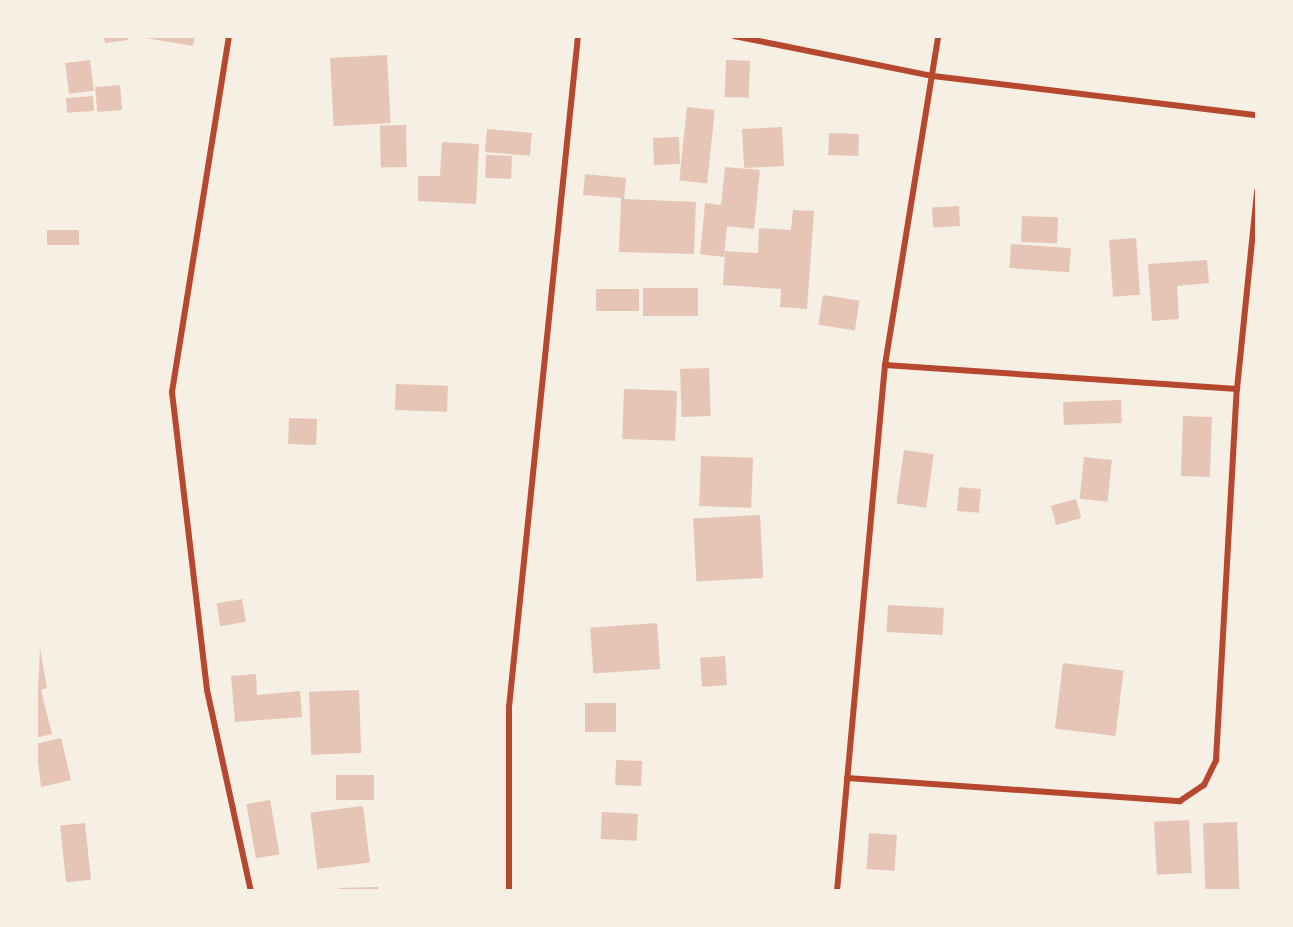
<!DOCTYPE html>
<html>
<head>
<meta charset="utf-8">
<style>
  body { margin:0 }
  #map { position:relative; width:1293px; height:927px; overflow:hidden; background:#f6efe4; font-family:Signika,sans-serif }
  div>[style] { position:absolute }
  .building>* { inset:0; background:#e6c5b7; transform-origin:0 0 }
  .minor>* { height:6px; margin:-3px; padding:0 3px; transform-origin:3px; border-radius:3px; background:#b5482f }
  span { translate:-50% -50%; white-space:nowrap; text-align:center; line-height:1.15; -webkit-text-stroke:5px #f6efe4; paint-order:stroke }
  .frame { position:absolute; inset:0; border:38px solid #f6efe4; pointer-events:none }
</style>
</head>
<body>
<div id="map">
  <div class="building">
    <div style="clip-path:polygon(104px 36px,127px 36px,128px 40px,105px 43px)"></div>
    <div style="clip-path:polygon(134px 36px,195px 36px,193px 46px)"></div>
    <div style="left:387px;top:55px;width:68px;height:57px;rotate:87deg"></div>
    <div style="left:90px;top:60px;width:31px;height:25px;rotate:83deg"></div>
    <div style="left:726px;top:60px;width:24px;height:37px;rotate:2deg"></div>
    <div style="left:120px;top:85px;width:25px;height:25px;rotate:85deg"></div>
    <div style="left:93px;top:96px;width:15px;height:27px;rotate:86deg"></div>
    <div style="left:687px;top:107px;width:28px;height:74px;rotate:6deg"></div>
    <div style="left:406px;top:125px;width:42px;height:26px;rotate:89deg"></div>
    <div style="left:782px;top:127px;width:39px;height:40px;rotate:87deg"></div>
    <div style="left:487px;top:129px;width:45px;height:23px;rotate:5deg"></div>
    <div style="left:829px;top:133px;width:30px;height:22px;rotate:2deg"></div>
    <div style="left:679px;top:137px;width:27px;height:26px;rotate:88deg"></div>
    <div style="clip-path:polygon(442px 142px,479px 144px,476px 204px,418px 201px,418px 176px,440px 176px)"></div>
    <div style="left:486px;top:155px;width:26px;height:23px;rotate:2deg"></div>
    <div style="clip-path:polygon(725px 167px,760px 170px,754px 229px,727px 226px,724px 257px,700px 254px,705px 203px,721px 205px)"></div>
    <div style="clip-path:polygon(585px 174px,626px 178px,624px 199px,696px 202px,694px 254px,619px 252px,621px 198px,583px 195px)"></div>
    <div style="left:959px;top:206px;width:20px;height:27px;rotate:87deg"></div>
    <div style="clip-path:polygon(793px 210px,814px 211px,807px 309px,780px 307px,781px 289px,723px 285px,725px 251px,758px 253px,759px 228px,791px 230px)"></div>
    <div style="left:1022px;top:216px;width:36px;height:26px;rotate:2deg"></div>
    <div style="left:47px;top:230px;width:32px;height:15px"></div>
    <div style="left:1136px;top:238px;width:57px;height:27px;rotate:86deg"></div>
    <div style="left:1011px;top:244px;width:60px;height:24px;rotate:4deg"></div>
    <div style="clip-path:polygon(1207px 260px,1209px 283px,1177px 286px,1179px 319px,1152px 321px,1148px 264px)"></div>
    <div style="left:643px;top:288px;width:55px;height:28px"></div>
    <div style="left:639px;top:289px;width:22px;height:43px;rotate:90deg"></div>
    <div style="left:823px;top:295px;width:37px;height:30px;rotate:9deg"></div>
    <div style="left:709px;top:368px;width:48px;height:29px;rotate:88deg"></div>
    <div style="left:396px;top:384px;width:52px;height:26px;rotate:2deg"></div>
    <div style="left:624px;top:389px;width:53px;height:50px;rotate:2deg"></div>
    <div style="left:1121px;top:400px;width:23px;height:58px;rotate:88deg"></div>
    <div style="left:1183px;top:416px;width:29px;height:60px;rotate:2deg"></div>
    <div style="left:289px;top:418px;width:28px;height:26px;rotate:2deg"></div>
    <div style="left:904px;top:450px;width:30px;height:54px;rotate:8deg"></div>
    <div style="left:701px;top:456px;width:52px;height:50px;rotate:2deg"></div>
    <div style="left:1084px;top:457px;width:28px;height:42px;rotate:6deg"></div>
    <div style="left:959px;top:487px;width:22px;height:24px;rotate:5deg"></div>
    <div style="left:1076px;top:499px;width:20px;height:26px;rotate:75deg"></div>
    <div style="left:760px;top:515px;width:63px;height:67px;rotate:87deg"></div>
    <div style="left:242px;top:599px;width:23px;height:26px;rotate:80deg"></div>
    <div style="left:888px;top:605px;width:56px;height:27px;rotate:3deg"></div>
    <div style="left:657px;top:623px;width:46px;height:67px;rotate:86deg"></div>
    <div style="clip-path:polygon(40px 648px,47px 688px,41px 690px,52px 734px,36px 738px)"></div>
    <div style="left:725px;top:656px;width:29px;height:25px;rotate:86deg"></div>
    <div style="left:1063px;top:663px;width:61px;height:66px;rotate:7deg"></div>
    <div style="clip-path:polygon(256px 674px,257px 695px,300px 691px,302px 717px,235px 722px,231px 676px)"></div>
    <div style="left:359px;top:690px;width:63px;height:50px;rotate:88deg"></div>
    <div style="left:585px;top:703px;width:31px;height:29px"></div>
    <div style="clip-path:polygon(61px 738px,71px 780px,41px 787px,36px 744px)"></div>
    <div style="left:616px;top:760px;width:26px;height:25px;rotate:2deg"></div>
    <div style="left:336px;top:775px;width:38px;height:25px"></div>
    <div style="left:270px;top:800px;width:55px;height:24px;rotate:80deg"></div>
    <div style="left:363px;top:806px;width:57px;height:53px;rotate:83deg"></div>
    <div style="left:602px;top:812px;width:36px;height:27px;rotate:3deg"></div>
    <div style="left:1189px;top:820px;width:53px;height:35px;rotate:87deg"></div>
    <div style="left:1237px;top:822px;width:69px;height:34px;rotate:88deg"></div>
    <div style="left:85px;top:823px;width:57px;height:25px;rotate:84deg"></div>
    <div style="left:869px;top:833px;width:28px;height:36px;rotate:4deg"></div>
    <div style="clip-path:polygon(378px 887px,378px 891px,339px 891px,339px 888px)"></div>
  </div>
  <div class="minor">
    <div style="left:229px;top:36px;width:361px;rotate:99.1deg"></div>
    <div style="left:172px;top:392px;width:300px;rotate:83.3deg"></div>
    <div style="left:207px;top:690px;width:206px;rotate:77.7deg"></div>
    <div style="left:734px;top:36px;width:203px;rotate:11.4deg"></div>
    <div style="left:933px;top:76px;width:326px;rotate:6.9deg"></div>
    <div style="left:885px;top:365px;width:353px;rotate:3.9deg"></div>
    <div style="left:847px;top:778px;width:334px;rotate:4deg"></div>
    <div style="left:1180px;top:801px;width:29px;rotate:-34deg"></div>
    <div style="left:1204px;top:785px;width:28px;rotate:-64deg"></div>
    <div style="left:1216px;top:760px;width:372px;rotate:-86.8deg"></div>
    <div style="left:1237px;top:389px;width:199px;rotate:-84.2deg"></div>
    <div style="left:509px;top:891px;width:184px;rotate:-90deg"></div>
    <div style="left:509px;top:707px;width:675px;rotate:-84.13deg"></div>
    <div style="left:837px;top:891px;width:528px;rotate:-84.79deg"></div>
    <div style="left:885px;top:365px;width:333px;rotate:-80.8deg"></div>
  </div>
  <div class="frame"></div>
</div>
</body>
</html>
